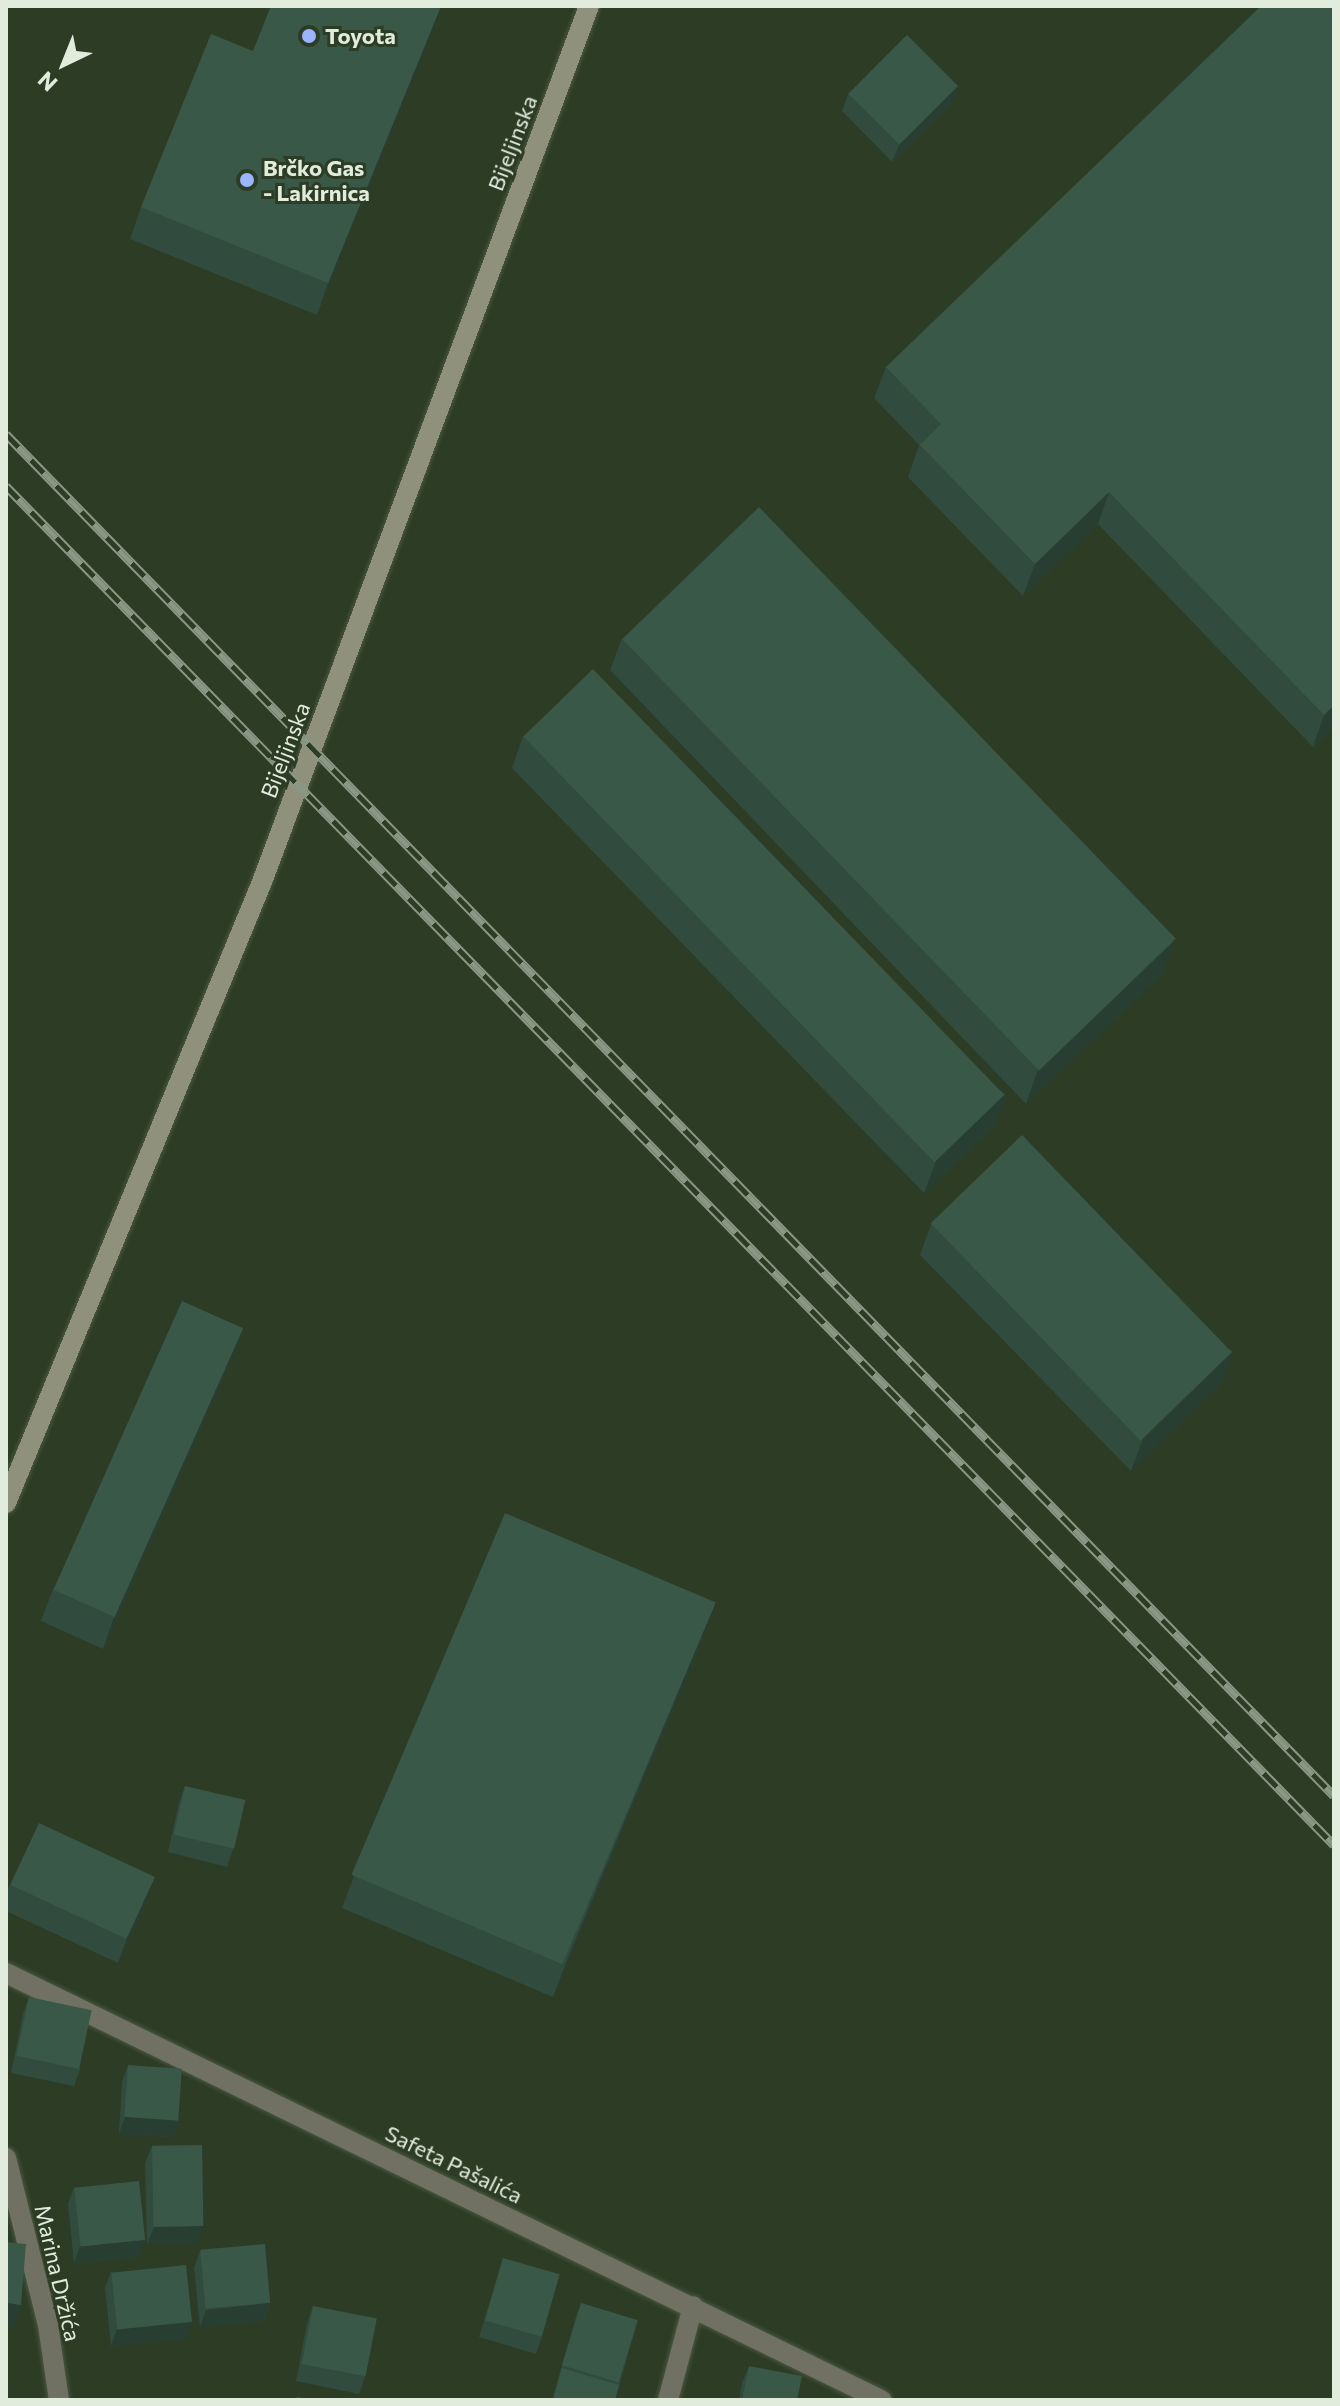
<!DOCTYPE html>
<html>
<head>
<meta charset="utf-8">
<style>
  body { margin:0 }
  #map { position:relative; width:1340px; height:2406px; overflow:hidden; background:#2d3c25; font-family:Commissioner,sans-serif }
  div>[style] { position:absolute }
  .roads { filter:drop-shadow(0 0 2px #4a5842) drop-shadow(0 0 2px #4a5842) }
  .minor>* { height:20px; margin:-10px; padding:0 10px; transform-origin:10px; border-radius:10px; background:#707163 }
  .secondary>* { height:20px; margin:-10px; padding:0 10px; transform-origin:10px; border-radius:10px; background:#90917c }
  .rail>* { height:9px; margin-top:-4.5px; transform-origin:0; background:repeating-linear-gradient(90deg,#2d3c25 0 18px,#8b9785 0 36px); box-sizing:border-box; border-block:2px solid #8b9785 }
  .wall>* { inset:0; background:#314c3e }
  .shaded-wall>* { inset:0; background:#283e32 }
  .building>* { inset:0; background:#395848; transform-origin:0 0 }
  .dots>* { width:22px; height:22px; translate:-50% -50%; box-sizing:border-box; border:4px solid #2d3c25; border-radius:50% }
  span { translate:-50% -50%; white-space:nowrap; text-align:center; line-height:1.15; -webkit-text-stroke:6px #2d3c25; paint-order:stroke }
  .poi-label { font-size:22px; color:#e2ecdd; font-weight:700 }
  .left { translate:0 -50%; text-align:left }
  .street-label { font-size:22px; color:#e2ecdd }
  .frame { position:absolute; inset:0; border:8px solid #e2ecdd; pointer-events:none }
  .north { position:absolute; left:24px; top:24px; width:80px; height:80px; -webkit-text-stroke:6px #2d3c25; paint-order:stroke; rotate:223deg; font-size:22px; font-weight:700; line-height:32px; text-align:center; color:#e2ecdd }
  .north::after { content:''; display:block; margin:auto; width:28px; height:36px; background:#e2ecdd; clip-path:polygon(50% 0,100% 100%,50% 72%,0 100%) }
</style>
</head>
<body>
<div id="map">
  <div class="roads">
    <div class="minor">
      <div style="left:6px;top:1973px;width:974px;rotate:26.01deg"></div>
      <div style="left:6px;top:2158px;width:172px;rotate:75.9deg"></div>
      <div style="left:48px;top:2325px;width:76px;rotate:81.7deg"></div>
      <div style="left:668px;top:2400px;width:97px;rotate:-75.1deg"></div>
    </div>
    <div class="secondary">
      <div style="left:6px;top:1503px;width:672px;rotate:-67.6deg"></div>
      <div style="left:262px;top:882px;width:935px;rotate:-69.53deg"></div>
    </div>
  </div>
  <div class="rail">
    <div style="left:6px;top:434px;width:1902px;rotate:45.72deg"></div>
    <div style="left:6px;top:486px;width:1900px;rotate:45.66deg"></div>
  </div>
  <div class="wall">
    <div style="clip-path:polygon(271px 6px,442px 6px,317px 315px,130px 239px,141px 207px,253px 51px)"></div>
    <div style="clip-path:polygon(1334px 6px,1334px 726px,1313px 747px,1098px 524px,1023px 596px,908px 477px,919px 445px,874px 398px,886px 367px)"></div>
    <div style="clip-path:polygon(958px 86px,951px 103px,892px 162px,842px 111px,848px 94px)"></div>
    <div style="clip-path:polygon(622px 638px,1174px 941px,1163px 973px,1026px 1104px,610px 670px)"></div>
    <div style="clip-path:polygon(523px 736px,1005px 1094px,994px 1126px,924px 1193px,512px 768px)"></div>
    <div style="clip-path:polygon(931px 1224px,1233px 1351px,1221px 1383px,1131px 1471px,920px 1255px)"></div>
    <div style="clip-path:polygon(231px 1360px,103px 1649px,41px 1621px,53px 1589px)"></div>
    <div style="clip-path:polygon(705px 1633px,553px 1997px,342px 1908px,354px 1876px)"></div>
    <div style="clip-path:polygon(185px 1786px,233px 1849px,227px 1867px,168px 1852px,179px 1803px)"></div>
    <div style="clip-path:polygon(10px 1884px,146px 1903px,118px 1963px,6px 1911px,6px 1894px)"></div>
    <div style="clip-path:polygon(29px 1997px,80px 2069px,74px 2086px,11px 2073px,23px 2014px)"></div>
    <div style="clip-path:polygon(128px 2065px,179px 2120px,172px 2137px,119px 2134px,122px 2082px)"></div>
    <div style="clip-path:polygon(152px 2146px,197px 2243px,147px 2244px,145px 2163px)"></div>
    <div style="clip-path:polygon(74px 2187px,145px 2240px,138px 2257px,74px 2263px,68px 2204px)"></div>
    <div style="clip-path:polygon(200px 2251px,270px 2303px,264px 2321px,200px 2327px,194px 2268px)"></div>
    <div style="clip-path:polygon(503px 2258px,542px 2337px,536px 2354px,479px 2337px)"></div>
    <div style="clip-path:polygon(111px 2271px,192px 2322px,186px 2339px,111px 2346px,105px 2288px)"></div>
    <div style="clip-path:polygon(581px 2303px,638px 2320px,615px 2400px,552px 2400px,575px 2320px)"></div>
    <div style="clip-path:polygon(313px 2306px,365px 2377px,359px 2394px,296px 2381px,307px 2323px)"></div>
    <div style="clip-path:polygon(749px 2366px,797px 2400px,739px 2400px,742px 2383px)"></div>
  </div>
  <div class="shaded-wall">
    <div style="clip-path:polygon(441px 6px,442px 6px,441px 9px,317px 315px,328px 283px)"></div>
    <div style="clip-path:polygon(958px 86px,951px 103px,892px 162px,899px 145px)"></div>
    <div style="clip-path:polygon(1109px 492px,1098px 524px,1023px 596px,1035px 564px)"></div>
    <div style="clip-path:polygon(1334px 705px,1334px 726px,1313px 747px,1324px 715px)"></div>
    <div style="clip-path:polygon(1174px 941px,1163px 973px,1026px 1104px,1037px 1072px)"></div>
    <div style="clip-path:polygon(1005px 1094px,994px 1126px,924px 1193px,936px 1161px)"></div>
    <div style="clip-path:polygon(243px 1328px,231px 1360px,103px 1649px,114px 1617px)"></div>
    <div style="clip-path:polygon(1233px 1351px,1221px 1383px,1131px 1471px,1143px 1439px)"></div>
    <div style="clip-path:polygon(716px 1601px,705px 1633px,553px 1997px,565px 1965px)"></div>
    <div style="clip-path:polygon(155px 1878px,146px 1903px,118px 1963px,127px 1938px)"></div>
    <div style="clip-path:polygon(125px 2117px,179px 2120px,172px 2137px,119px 2134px)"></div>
    <div style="clip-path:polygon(203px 2226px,197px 2243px,147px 2244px,154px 2227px)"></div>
    <div style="clip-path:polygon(145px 2240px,138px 2257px,74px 2263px,80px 2246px)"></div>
    <div style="clip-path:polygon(6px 2303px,21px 2305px,12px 2330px,6px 2329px)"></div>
    <div style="clip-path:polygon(270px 2303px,264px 2321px,200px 2327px,206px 2310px)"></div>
    <div style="clip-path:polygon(192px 2322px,186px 2339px,111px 2346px,117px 2329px)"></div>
  </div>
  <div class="building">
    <div style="clip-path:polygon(271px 6px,441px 6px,328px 283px,141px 207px,211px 34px,253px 51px)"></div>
    <div style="clip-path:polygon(1261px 6px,1334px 6px,1334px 705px,1324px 715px,1109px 492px,1035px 564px,920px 445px,941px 424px,886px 367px)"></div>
    <div style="left:907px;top:35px;width:72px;height:83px;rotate:45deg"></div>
    <div style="left:759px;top:507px;width:600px;height:190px;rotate:46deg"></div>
    <div style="left:593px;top:669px;width:592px;height:97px;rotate:46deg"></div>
    <div style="left:1022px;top:1135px;width:302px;height:127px;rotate:46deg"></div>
    <div style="left:182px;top:1301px;width:67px;height:316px;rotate:24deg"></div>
    <div style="left:505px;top:1513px;width:229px;height:393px;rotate:23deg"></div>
    <div style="left:185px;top:1786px;width:62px;height:50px;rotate:13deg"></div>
    <div style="left:39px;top:1823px;width:128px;height:68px;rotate:25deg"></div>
    <div style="left:29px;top:1997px;width:64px;height:60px;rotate:12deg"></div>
    <div style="left:128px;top:2065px;width:54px;height:52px;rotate:4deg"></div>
    <div style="left:202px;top:2145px;width:81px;height:50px;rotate:89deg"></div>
    <div style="left:139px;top:2181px;width:59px;height:65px;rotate:84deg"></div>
    <div style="clip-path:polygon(6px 2242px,26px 2244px,21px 2305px,6px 2303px)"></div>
    <div style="left:265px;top:2244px;width:59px;height:65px;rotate:85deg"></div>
    <div style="left:503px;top:2258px;width:59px;height:65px;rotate:16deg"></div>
    <div style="left:186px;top:2265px;width:57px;height:75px;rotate:84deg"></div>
    <div style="left:581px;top:2303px;width:59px;height:65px;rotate:17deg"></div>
    <div style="left:313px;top:2306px;width:65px;height:59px;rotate:11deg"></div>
    <div style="clip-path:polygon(749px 2366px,802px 2376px,797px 2400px,742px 2400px)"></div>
    <div style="clip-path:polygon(562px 2368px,619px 2385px,615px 2400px,553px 2400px)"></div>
    <div style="clip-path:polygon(297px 2397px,313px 2400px,296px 2400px)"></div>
  </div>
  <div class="dots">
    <div style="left:309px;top:36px;background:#9ab5fd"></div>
    <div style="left:247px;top:180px;background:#9ab5fd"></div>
  </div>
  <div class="poi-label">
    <span class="left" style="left:325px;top:36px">Toyota</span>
    <span class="left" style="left:263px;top:180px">Brčko Gas<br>- Lakirnica</span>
  </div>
  <div class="street-label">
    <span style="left:512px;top:143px;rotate:-69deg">Bijeljinska</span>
    <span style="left:285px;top:750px;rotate:-69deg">Bijeljinska</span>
    <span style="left:454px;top:2164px;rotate:26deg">Safeta Pašalića</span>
    <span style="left:58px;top:2273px;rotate:77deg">Marina Držića</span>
  </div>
  <div class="frame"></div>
  <div class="north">N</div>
</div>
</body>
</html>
